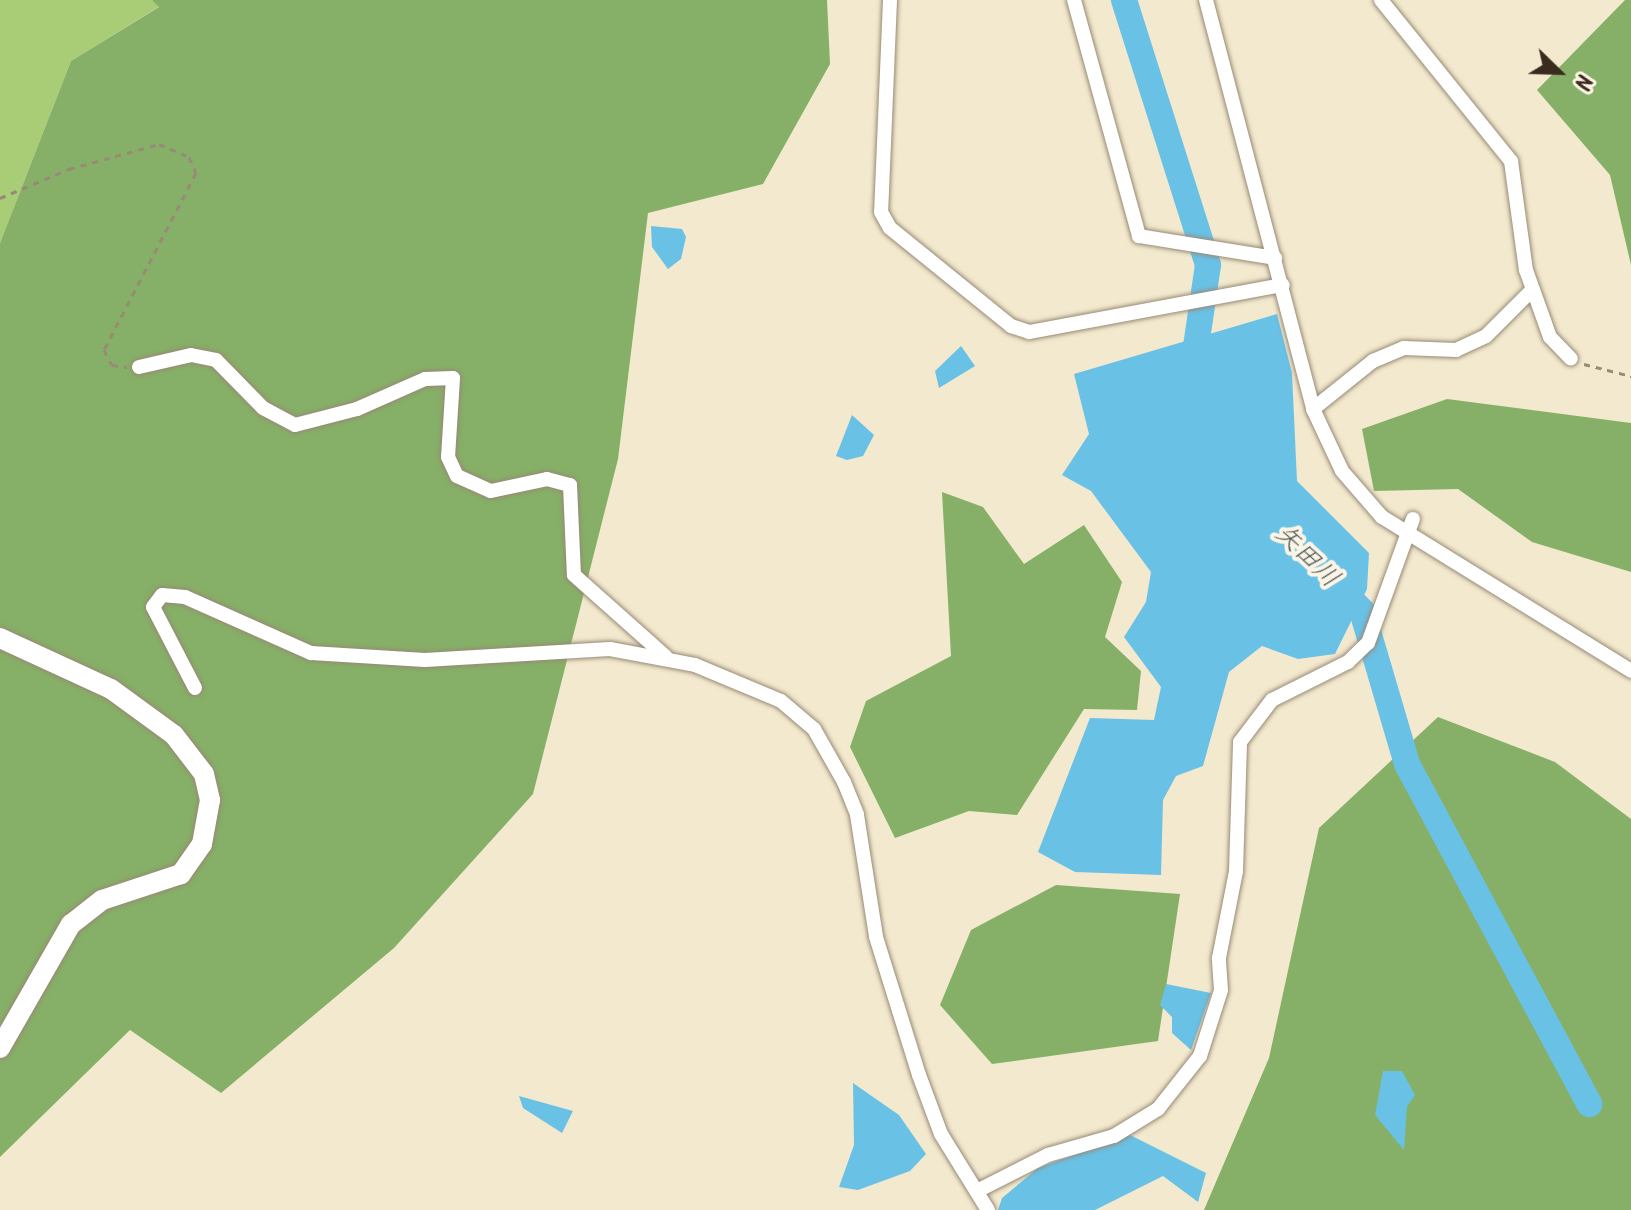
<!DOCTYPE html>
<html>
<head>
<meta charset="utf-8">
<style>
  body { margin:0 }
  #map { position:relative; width:1631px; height:1210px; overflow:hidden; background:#f3e9ce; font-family:Kalam,"Klee One",sans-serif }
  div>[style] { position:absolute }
  .green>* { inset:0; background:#a9cc76 }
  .forest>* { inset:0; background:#86b067 }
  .water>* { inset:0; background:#69c1e6 }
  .river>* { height:26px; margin:-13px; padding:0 13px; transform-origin:13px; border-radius:13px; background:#69c1e6 }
  .path>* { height:3px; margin-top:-1.5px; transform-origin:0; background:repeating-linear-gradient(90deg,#978a76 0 6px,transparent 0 12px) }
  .roads { filter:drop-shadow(0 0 2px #978a76) drop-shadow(0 0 2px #978a76) }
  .street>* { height:14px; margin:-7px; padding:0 7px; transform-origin:7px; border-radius:7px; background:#fff }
  .secondary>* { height:20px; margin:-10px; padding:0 10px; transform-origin:10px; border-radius:10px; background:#fff }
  span { translate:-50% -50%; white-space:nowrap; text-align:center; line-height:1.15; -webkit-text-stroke:8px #fcf5e5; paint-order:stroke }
  .water-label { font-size:26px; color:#49575a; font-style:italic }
  .north { position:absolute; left:1519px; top:32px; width:80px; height:80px; -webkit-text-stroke:6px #fcf5e5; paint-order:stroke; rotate:113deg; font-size:22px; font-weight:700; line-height:32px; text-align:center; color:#3b2a1e }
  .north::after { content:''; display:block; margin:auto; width:28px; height:36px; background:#3b2a1e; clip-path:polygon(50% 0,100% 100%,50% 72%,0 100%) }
</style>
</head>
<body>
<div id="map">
  <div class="green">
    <div style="clip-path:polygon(0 0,152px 0,160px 6px,71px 61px,0 243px)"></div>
  </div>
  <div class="forest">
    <div style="clip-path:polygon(152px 0,827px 0,830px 64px,763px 184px,648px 213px,618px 459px,533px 794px,394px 948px,221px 1093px,130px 1030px,0 1157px,0 243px,71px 61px,159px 7px)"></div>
    <div style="clip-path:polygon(1625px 0,1631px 0,1631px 265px,1610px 175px,1537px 90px)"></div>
    <div style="clip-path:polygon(1447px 399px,1631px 423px,1631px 572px,1532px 542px,1458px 489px,1374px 491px,1362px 429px)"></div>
    <div style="clip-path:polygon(942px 492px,983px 507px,1024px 564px,1084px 525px,1122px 582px,1105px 637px,1141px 671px,1137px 710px,1084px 709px,1017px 815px,969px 811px,895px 838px,850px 747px,866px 701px,951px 656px)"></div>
    <div style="clip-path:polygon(1438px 717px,1555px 762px,1631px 819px,1631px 1210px,1204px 1210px,1269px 1058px,1319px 828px)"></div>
    <div style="clip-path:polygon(1056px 885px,1180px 894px,1158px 1041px,992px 1064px,940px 1005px,971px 930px)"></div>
  </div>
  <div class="water">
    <div style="clip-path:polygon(651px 226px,682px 229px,686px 237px,681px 259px,668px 269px,652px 247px)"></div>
    <div style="clip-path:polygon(1277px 314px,1292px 373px,1297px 481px,1369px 553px,1367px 589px,1335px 654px,1298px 659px,1262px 646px,1229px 672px,1203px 766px,1176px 776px,1163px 800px,1161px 875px,1075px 872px,1038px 852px,1090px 718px,1154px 720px,1161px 687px,1124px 637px,1146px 602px,1151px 572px,1091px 491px,1062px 475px,1089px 434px,1074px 374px)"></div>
    <div style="clip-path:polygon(961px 346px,975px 366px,939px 388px,935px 371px)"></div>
    <div style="clip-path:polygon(852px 415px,874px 435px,863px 456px,847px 460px,836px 456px)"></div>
    <div style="clip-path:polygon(1166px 984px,1211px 993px,1191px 1050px,1172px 1033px,1172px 1017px,1160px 1005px)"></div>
    <div style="clip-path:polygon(1383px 1071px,1402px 1071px,1415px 1095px,1407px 1107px,1404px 1150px,1375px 1115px)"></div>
    <div style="clip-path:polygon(853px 1083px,899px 1115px,926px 1154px,910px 1171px,858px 1190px,839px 1187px,854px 1145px)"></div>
    <div style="clip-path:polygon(519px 1096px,573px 1111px,562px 1133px,523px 1108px)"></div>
    <div style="clip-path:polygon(1130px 1135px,1206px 1173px,1198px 1202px,1163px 1176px,1095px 1210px,998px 1210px,1002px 1198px,1038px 1168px)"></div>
  </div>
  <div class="river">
    <div style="left:1124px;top:0;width:278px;rotate:72.4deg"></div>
    <div style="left:1208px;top:265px;width:109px;rotate:98.4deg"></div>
    <div style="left:1335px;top:583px;width:39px;rotate:46deg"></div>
    <div style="left:1362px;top:611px;width:159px;rotate:73.6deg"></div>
    <div style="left:1407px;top:764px;width:386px;rotate:61.8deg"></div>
  </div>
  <div class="path">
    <div style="left:0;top:198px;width:75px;rotate:-22.8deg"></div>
    <div style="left:69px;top:169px;width:93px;rotate:-15.5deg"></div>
    <div style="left:159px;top:144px;width:33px;rotate:23deg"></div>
    <div style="left:189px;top:157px;width:17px;rotate:66deg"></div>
    <div style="left:196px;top:173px;width:199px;rotate:117.5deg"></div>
    <div style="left:104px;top:350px;width:17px;rotate:62deg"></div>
    <div style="left:112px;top:365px;width:15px;rotate:8deg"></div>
    <div style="left:1584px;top:364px;width:49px;rotate:14.3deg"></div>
  </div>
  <div class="roads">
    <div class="street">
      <div style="left:890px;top:0;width:212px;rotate:92.4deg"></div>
      <div style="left:881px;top:212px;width:18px;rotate:61deg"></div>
      <div style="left:890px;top:228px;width:156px;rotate:39deg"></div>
      <div style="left:1011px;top:326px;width:19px;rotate:18deg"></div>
      <div style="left:1029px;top:332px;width:258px;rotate:-10.5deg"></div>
      <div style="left:1074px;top:0;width:245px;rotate:74.6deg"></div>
      <div style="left:1139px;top:236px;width:138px;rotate:9.2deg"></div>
      <div style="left:1206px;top:0;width:423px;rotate:75.3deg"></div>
      <div style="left:1313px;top:409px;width:68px;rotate:64.9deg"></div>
      <div style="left:1342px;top:471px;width:61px;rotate:49deg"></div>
      <div style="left:1382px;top:517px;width:293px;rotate:31.7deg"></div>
      <div style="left:1381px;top:0;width:207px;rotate:51.1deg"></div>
      <div style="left:1511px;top:161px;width:110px;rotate:82.2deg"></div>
      <div style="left:1526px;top:270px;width:71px;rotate:70.3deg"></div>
      <div style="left:1550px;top:337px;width:30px;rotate:46deg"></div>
      <div style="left:139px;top:367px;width:53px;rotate:-13deg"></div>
      <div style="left:191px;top:355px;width:25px;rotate:11deg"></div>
      <div style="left:216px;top:360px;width:67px;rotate:45.6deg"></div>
      <div style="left:263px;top:408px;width:36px;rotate:28deg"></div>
      <div style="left:295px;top:425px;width:64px;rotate:-14.5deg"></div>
      <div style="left:357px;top:409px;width:74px;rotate:-23.8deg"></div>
      <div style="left:425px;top:379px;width:28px;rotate:-2deg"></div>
      <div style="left:453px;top:378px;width:79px;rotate:93.6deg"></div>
      <div style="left:448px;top:457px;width:21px;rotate:65deg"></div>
      <div style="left:457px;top:476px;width:37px;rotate:24deg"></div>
      <div style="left:491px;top:491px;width:57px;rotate:-12.1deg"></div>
      <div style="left:547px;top:479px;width:24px;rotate:15deg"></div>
      <div style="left:570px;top:485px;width:90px;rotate:87.5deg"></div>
      <div style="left:574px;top:575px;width:123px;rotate:41.7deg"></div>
      <div style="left:1313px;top:409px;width:77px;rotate:-38.7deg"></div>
      <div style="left:1373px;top:361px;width:34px;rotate:-23deg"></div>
      <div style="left:1404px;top:348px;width:52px;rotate:2.2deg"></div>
      <div style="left:1456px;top:350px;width:33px;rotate:-25deg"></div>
      <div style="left:1486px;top:336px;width:66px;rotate:-45deg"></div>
      <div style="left:195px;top:688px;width:91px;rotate:-117.4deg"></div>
      <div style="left:153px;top:607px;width:15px;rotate:-53deg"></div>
      <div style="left:162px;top:595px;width:23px;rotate:5deg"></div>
      <div style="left:185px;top:597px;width:138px;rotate:24deg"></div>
      <div style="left:311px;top:653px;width:114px;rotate:3.5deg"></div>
      <div style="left:425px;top:660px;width:185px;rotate:-3.4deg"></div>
      <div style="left:610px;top:649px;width:86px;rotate:10.7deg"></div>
      <div style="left:695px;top:665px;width:93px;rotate:22.7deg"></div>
      <div style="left:781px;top:701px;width:43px;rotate:40.3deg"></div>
      <div style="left:814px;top:729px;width:61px;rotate:60.5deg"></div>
      <div style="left:844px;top:782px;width:35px;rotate:68deg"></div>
      <div style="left:857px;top:815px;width:123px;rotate:81.1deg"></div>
      <div style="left:876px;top:937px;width:145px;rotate:72.7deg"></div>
      <div style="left:919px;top:1075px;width:63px;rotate:69.6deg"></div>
      <div style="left:941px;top:1134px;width:89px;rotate:58.3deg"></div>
      <div style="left:977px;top:1191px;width:80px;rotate:-26.9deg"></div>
      <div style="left:1048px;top:1155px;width:69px;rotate:-16.1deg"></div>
      <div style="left:1114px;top:1136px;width:52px;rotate:-31.5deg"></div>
      <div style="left:1158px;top:1109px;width:68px;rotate:-51.6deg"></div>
      <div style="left:1200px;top:1056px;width:69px;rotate:-72.3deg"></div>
      <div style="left:1221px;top:990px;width:32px;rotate:-94deg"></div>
      <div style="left:1219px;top:958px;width:89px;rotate:-78.9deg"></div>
      <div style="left:1236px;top:871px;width:129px;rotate:-88.2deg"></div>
      <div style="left:1240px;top:742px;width:53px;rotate:-52.7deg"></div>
      <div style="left:1272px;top:700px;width:85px;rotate:-26.6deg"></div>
      <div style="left:1348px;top:662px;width:28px;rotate:-44deg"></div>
      <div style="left:1368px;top:643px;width:132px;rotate:-70.1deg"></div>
    </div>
    <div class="secondary">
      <div style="left:0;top:638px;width:122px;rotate:24.7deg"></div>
      <div style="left:111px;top:689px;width:78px;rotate:36.1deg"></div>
      <div style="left:174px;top:735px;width:49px;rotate:52.4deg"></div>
      <div style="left:204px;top:774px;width:27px;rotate:77deg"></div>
      <div style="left:210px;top:800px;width:45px;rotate:100.3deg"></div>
      <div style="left:202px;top:844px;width:37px;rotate:125deg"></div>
      <div style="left:181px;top:874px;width:83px;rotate:161.8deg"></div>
      <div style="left:102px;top:900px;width:39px;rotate:142deg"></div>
      <div style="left:71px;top:924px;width:143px;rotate:119.8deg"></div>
    </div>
  </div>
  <div class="water-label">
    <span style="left:1306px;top:557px;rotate:44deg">矢田川</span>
  </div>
  <div class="north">N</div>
</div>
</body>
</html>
